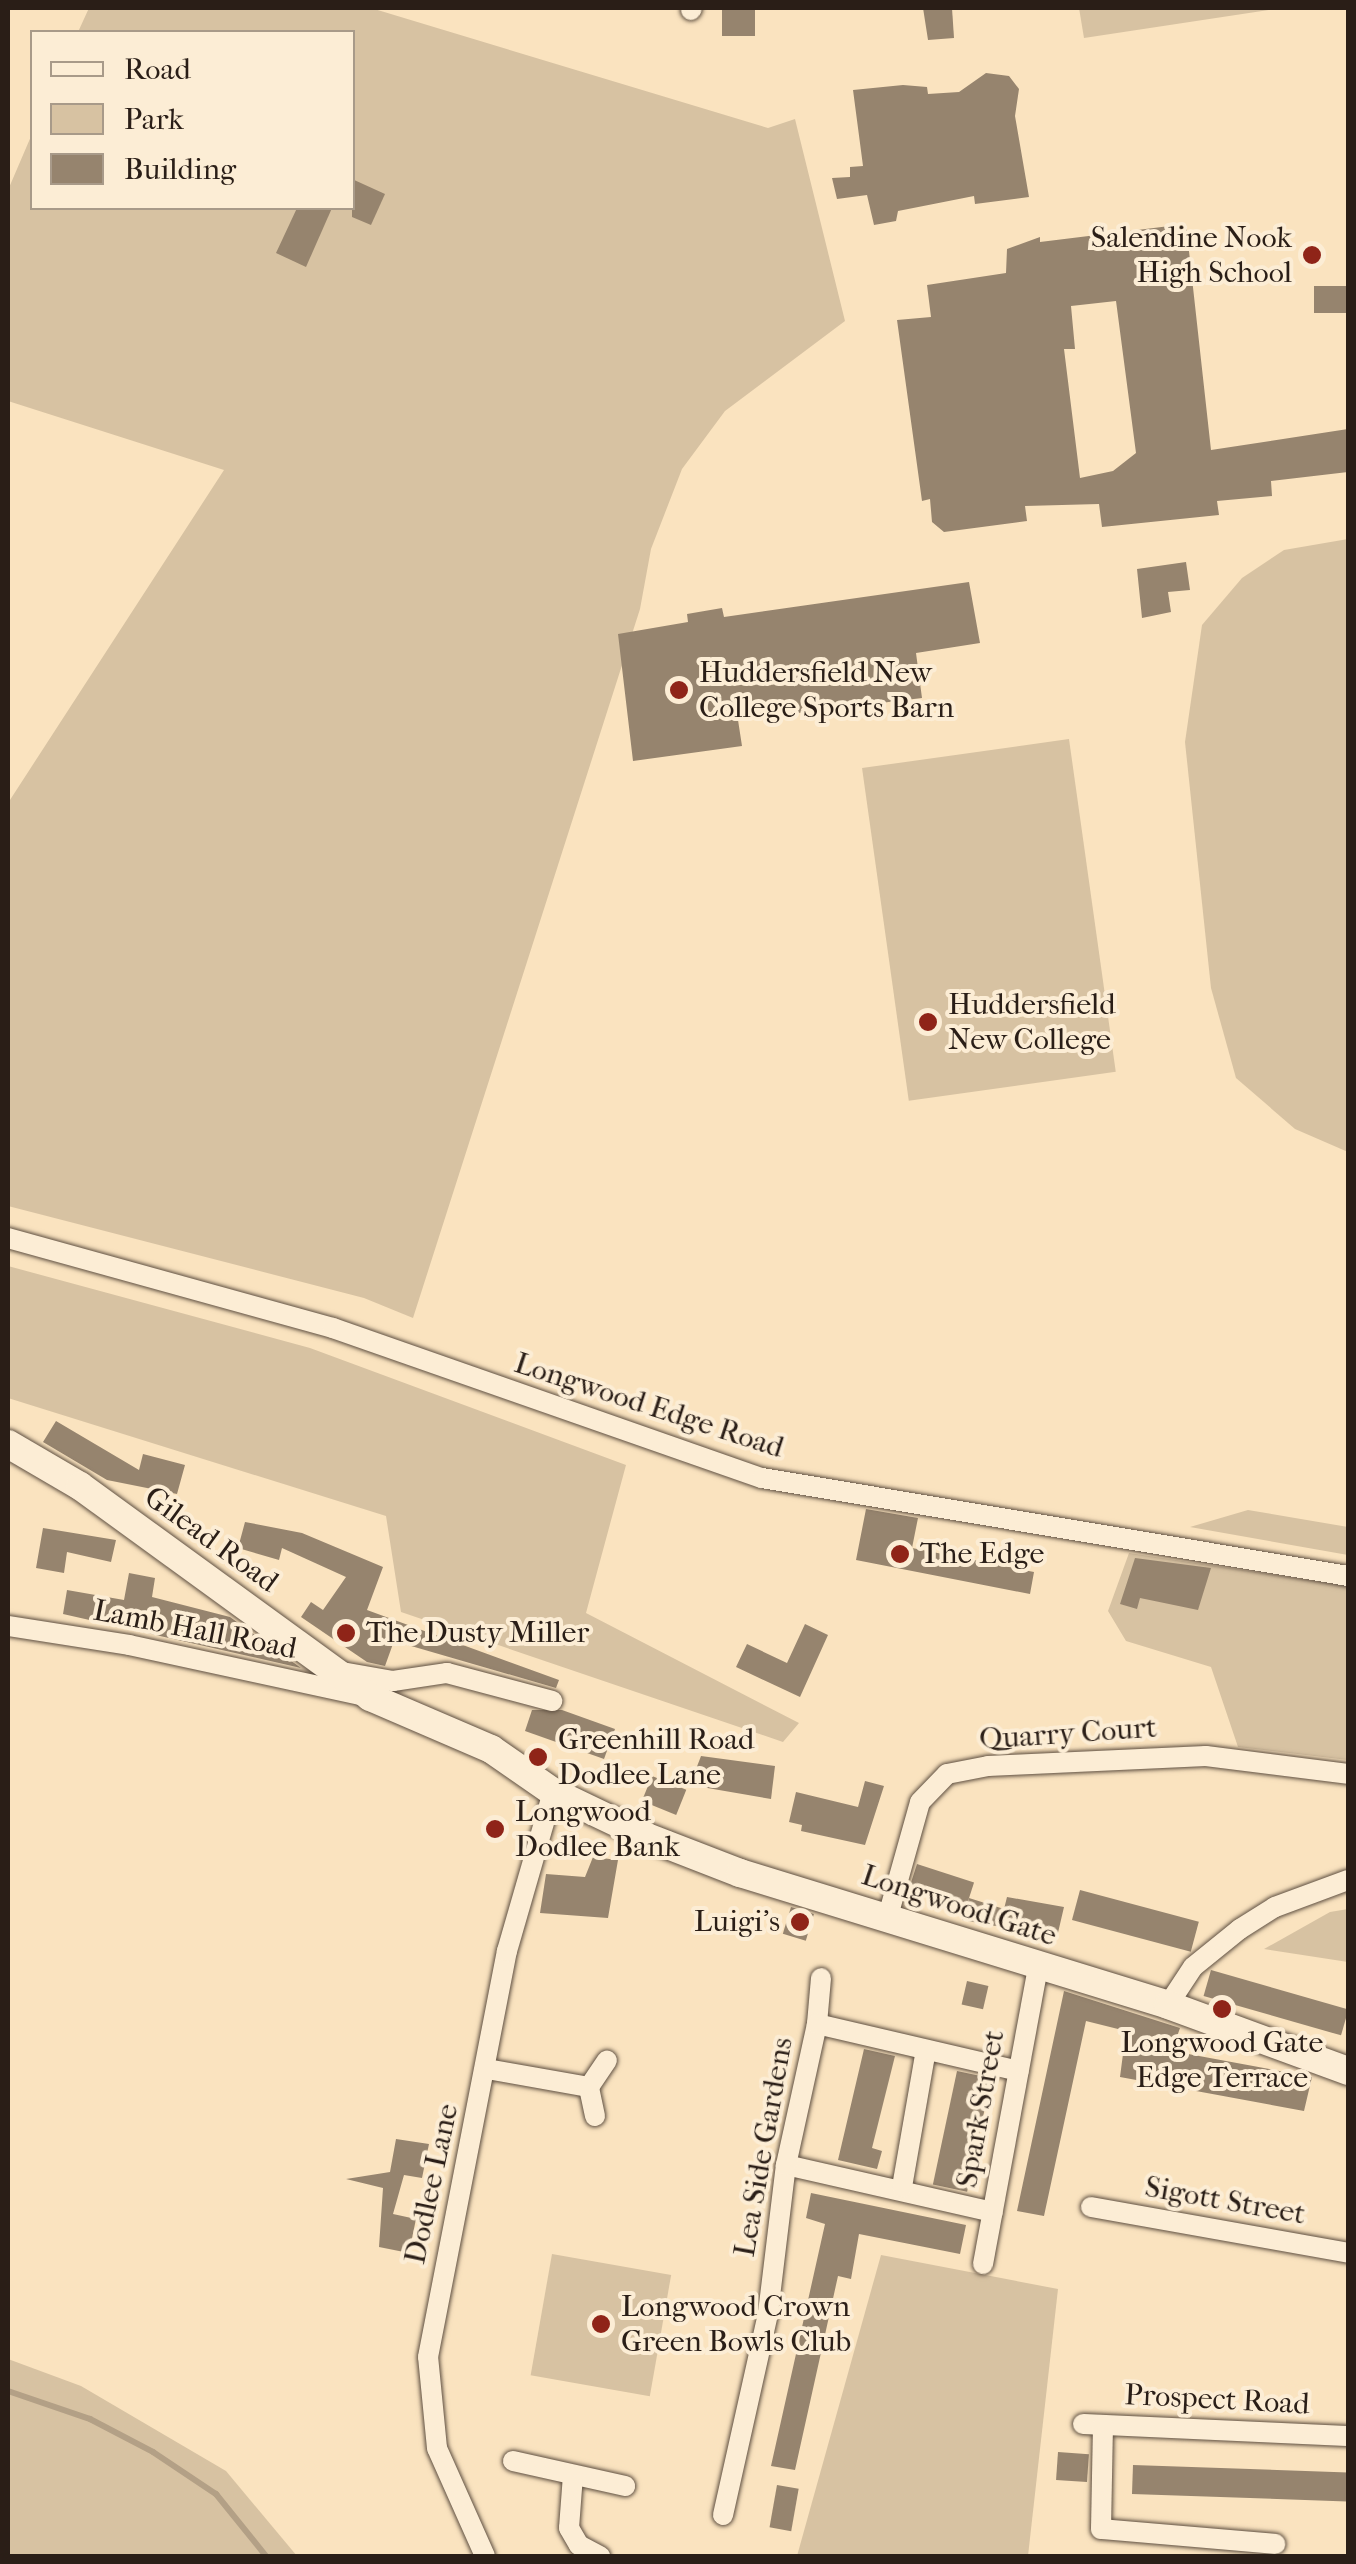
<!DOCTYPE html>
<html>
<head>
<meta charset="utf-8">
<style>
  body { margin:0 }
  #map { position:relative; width:1356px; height:2564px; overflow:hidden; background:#fae3bf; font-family:"IM FELL French Canon",serif }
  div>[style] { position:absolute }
  .green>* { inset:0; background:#d7c2a2; transform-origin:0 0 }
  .stream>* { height:6px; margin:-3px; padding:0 3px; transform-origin:3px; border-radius:3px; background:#b3a086 }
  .building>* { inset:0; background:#96846e; transform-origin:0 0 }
  .roads { filter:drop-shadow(0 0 2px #5e4f41) drop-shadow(0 0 2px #5e4f41) }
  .street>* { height:20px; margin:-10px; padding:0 10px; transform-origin:10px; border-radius:10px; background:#fcedd5 }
  .secondary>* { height:28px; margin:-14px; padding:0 14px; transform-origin:14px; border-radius:14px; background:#fcedd5 }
  .dots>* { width:28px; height:28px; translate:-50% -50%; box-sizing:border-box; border:5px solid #fcedd5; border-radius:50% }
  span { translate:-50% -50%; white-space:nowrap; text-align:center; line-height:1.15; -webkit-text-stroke:8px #fcedd5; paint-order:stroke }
  .poi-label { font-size:30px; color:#2a1e17 }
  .right { translate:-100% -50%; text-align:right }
  .left { translate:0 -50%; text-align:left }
  .street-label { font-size:30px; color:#2a1e17 }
  .frame { position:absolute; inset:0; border:10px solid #2a1e17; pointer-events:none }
  .legend { position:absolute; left:30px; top:30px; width:325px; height:180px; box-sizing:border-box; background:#fcedd5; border:2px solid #a89a89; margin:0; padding:12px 18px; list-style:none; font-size:30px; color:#2a1e17 }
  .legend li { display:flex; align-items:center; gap:20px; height:50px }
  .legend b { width:50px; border:2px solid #a89a89 }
</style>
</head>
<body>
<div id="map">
  <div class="green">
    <div style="clip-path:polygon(89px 8px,371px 8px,768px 128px,795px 119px,845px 321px,725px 411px,682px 469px,651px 549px,640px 609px,413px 1318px,364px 1298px,8px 1206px,8px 803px,224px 470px,8px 401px,8px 190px,32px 134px,32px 208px,352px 208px,352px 32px,78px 32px)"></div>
    <div style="clip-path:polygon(1079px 8px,1282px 8px,1084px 38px)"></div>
    <div style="clip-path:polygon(1348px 539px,1348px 1152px,1295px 1129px,1236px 1078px,1211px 988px,1185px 742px,1202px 625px,1242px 578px,1284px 550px)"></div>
    <div style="left:1069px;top:739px;width:336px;height:209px;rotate:82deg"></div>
    <div style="clip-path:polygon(8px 1266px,310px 1348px,626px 1465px,586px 1613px,799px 1723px,783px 1742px,401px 1612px,386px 1516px,8px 1398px)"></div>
    <div style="clip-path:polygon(1248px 1510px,1348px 1527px,1348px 1555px,1190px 1527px)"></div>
    <div style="clip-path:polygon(1129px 1553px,1348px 1586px,1348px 1760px,1238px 1747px,1211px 1667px,1126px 1641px,1108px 1611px)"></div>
    <div style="clip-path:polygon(1348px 1909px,1348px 1962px,1264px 1949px,1330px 1912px)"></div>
    <div style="left:552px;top:2254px;width:121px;height:123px;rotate:10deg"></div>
    <div style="clip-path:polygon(881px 2255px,1058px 2289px,1028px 2556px,797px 2556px)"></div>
    <div style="clip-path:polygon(8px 2359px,81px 2386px,226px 2471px,297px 2556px,8px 2556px)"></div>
  </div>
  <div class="stream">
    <div style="left:8px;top:2391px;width:87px;rotate:18.9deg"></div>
    <div style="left:90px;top:2419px;width:71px;rotate:27.6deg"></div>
    <div style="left:153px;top:2452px;width:76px;rotate:33.7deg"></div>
    <div style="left:216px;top:2494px;width:80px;rotate:51.1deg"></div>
  </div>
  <div class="building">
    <div style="left:722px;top:8px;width:33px;height:28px"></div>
    <div style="clip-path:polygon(923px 8px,952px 8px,954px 38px,928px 40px)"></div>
    <div style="clip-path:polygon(986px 73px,1009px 76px,1019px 89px,1015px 116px,1029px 197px,975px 204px,974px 196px,898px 211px,896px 221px,874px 225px,867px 195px,837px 199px,832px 178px,850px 177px,850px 167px,863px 166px,853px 90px,903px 85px,927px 87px,928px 94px,959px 92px)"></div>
    <div style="clip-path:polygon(352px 179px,385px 194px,371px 225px,352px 217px)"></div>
    <div style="clip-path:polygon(297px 208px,332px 208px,306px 267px,276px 253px)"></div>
    <div style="clip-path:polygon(evenodd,1186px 224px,1211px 450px,1348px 429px,1348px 472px,1271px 481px,1272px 496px,1217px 501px,1219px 515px,1102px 527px,1099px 504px,1025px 506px,1027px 521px,944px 532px,932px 522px,930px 499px,922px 501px,897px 320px,931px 317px,927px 285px,1006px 273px,1007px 249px,1040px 237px,1040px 242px,1186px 224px,1116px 301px,1136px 453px,1113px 471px,1080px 478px,1064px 349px,1075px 349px,1071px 306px,1116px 301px)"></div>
    <div style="left:1348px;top:286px;width:27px;height:34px;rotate:90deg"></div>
    <div style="clip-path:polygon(1186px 562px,1190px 590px,1168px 592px,1171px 612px,1142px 618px,1137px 569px)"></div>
    <div style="clip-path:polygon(969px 582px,980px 643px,916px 653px,922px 698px,738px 720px,742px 746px,633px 761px,618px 634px,688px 622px,687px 614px,722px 608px,724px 617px)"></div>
    <div style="clip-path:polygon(56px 1421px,139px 1470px,143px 1454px,185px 1465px,177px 1494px,107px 1480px,43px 1442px)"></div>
    <div style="clip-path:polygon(866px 1509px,918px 1518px,912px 1548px,1034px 1572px,1030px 1594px,856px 1560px)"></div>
    <div style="clip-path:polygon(245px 1522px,302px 1533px,383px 1567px,367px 1610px,559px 1680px,556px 1688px,394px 1641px,385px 1666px,367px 1662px,301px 1617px,311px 1602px,323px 1610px,346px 1577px,282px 1548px,279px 1560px,238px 1548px)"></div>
    <div style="clip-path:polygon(43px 1528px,116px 1540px,111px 1562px,67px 1552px,64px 1573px,36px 1568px)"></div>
    <div style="clip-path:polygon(1135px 1558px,1211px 1568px,1198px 1610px,1140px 1598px,1137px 1609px,1120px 1604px)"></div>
    <div style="clip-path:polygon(129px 1573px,155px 1578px,152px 1597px,230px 1617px,301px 1668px,63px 1614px,67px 1590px,124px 1600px)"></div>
    <div style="clip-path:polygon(805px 1624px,828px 1635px,800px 1697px,736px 1667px,747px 1644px,787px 1663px)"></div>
    <div style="clip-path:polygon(532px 1710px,562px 1710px,615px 1729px,604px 1759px,525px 1731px)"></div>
    <div style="clip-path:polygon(701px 1756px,775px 1766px,771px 1799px,690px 1785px)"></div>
    <div style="left:652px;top:1776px;width:37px;height:27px;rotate:22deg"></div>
    <div style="clip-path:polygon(865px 1781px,884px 1786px,865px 1845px,801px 1831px,802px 1825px,789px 1822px,796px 1792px,858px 1807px)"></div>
    <div style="clip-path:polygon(593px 1857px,618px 1860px,608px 1918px,540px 1913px,546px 1874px,585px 1877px)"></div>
    <div style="left:917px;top:1864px;width:60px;height:27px;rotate:18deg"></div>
    <div style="left:1080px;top:1890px;width:123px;height:31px;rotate:15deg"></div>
    <div style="clip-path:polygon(1007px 1897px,1064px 1907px,1057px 1937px,962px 1920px,969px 1898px,1004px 1909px)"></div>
    <div style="left:791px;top:1907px;width:24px;height:28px;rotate:17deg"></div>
    <div style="left:1211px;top:1970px;width:143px;height:27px;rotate:16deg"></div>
    <div style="left:967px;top:1981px;width:22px;height:24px;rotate:13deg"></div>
    <div style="clip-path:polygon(1064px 1991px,1180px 2028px,1172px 2051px,1312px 2077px,1304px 2111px,1120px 2077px,1126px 2031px,1086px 2021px,1044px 2216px,1017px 2211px)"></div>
    <div style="clip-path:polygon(864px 2049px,895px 2056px,872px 2148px,882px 2151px,877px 2169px,838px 2160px)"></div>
    <div style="left:957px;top:2071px;width:35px;height:116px;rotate:12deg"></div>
    <div style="clip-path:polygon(396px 2139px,429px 2144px,422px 2178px,404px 2175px,393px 2214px,416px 2219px,409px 2253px,379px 2247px,383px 2188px,346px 2179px,390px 2172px)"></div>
    <div style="clip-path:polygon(811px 2193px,966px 2225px,960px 2254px,859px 2234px,851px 2279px,838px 2276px,795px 2470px,771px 2466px,825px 2224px,806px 2218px)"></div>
    <div style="left:1058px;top:2452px;width:31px;height:28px;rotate:4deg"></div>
    <div style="left:1133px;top:2465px;width:215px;height:29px;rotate:2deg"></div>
    <div style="left:777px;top:2485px;width:22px;height:43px;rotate:10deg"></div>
  </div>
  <div class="roads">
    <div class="street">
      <div style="left:691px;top:10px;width:2px;rotate:-63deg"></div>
      <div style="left:8px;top:1238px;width:337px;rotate:15.5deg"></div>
      <div style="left:333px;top:1328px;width:454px;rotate:19.3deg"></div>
      <div style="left:762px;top:1478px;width:594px;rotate:9.49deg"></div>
      <div style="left:8px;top:1626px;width:122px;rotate:8.9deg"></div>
      <div style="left:129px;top:1645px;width:240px;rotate:12.2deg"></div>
      <div style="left:342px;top:1672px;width:52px;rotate:10deg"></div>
      <div style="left:393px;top:1681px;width:55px;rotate:-8.4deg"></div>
      <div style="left:447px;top:1673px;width:109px;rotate:14.9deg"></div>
      <div style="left:888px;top:1916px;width:118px;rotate:-74.3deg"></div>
      <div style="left:920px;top:1802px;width:39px;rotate:-46deg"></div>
      <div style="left:947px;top:1774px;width:42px;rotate:-11deg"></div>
      <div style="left:988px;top:1766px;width:218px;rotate:-2.6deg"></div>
      <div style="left:1206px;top:1756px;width:143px;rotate:7.2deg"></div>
      <div style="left:1168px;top:2005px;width:45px;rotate:-56.7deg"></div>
      <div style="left:1193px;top:1967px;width:60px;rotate:-39deg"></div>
      <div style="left:1240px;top:1929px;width:41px;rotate:-32.2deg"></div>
      <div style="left:1275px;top:1907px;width:78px;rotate:-20.3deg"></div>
      <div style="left:817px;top:2024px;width:46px;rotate:-85deg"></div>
      <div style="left:487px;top:2069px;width:104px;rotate:10deg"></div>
      <div style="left:595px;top:2116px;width:30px;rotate:-102deg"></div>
      <div style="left:589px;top:2087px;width:32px;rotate:-56deg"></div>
      <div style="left:786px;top:2165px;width:212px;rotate:12.8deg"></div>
      <div style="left:902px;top:2187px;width:139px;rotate:-80.1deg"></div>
      <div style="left:1091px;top:2207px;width:261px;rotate:10.1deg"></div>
      <div style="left:983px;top:2264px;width:303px;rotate:-79.5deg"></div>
      <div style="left:1083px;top:2424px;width:265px;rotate:2.6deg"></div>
      <div style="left:1103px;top:2425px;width:104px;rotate:91.1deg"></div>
      <div style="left:1101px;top:2529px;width:175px;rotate:4.9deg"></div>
      <div style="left:513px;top:2461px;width:115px;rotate:12.6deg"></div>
      <div style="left:573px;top:2475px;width:53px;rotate:94.3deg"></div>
      <div style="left:569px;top:2528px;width:20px;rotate:60deg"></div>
      <div style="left:579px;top:2545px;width:24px;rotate:28deg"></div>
      <div style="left:723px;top:2515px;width:207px;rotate:-77.4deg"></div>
      <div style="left:768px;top:2313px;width:149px;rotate:-83.1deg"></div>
      <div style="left:786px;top:2165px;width:144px;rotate:-77.6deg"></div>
      <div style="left:817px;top:2024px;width:207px;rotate:13.1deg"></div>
      <div style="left:485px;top:2556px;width:118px;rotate:-114deg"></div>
      <div style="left:437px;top:2448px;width:91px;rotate:-95.6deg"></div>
      <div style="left:428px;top:2357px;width:414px;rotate:-79deg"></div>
      <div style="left:507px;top:1951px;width:166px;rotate:-73.9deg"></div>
    </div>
    <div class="secondary">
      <div style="left:8px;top:1444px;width:83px;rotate:30.3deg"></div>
      <div style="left:80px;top:1486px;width:359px;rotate:36deg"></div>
      <div style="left:370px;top:1697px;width:132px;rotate:23.3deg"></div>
      <div style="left:491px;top:1749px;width:75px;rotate:34.7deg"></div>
      <div style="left:553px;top:1792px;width:104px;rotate:25.6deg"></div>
      <div style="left:647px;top:1837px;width:100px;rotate:21.2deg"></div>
      <div style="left:740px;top:1873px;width:448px;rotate:17.1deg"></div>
      <div style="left:1168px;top:2005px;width:192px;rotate:20.1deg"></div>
    </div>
  </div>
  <div class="dots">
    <div style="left:1312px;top:255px;background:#8f2418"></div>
    <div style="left:679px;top:690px;background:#8f2418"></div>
    <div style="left:928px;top:1022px;background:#8f2418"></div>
    <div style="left:900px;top:1554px;background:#8f2418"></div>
    <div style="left:346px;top:1633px;background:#8f2418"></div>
    <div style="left:538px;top:1757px;background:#8f2418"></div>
    <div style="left:495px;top:1829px;background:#8f2418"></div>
    <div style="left:800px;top:1922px;background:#8f2418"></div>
    <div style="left:1222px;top:2009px;background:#8f2418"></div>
    <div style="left:601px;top:2324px;background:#8f2418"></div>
  </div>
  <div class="poi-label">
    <span class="right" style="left:1292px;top:255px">Salendine Nook<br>High School</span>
    <span class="left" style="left:699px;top:690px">Huddersfield New<br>College Sports Barn</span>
    <span class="left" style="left:948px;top:1022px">Huddersfield<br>New College</span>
    <span class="left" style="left:920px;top:1554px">The Edge</span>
    <span class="left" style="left:366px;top:1633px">The Dusty Miller</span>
    <span class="left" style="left:558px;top:1757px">Greenhill Road<br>Dodlee Lane</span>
    <span class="left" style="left:515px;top:1829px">Longwood<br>Dodlee Bank</span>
    <span class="right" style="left:780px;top:1922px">Luigi's</span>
    <span style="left:1222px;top:2060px">Longwood Gate<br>Edge Terrace</span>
    <span class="left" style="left:621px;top:2324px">Longwood Crown<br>Green Bowls Club</span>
  </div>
  <div class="street-label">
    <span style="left:649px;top:1406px;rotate:18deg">Longwood Edge Road</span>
    <span style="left:211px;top:1540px;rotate:36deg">Gilead Road</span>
    <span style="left:195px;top:1630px;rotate:11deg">Lamb Hall Road</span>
    <span style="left:1068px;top:1734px;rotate:-4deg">Quarry Court</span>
    <span style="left:959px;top:1906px;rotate:18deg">Longwood Gate</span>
    <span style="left:981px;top:2109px;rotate:-80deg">Spark Street</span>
    <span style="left:764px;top:2147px;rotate:-80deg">Lea Side Gardens</span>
    <span style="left:432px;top:2184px;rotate:-78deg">Dodlee Lane</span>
    <span style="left:1225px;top:2201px;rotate:10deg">Sigott Street</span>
    <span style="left:1217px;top:2400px;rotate:3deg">Prospect Road</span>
  </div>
  <div class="frame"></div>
  <ul class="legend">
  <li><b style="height:12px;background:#fcedd5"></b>Road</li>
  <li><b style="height:28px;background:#d7c2a2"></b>Park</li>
  <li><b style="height:28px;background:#96846e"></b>Building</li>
  </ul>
</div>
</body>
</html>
